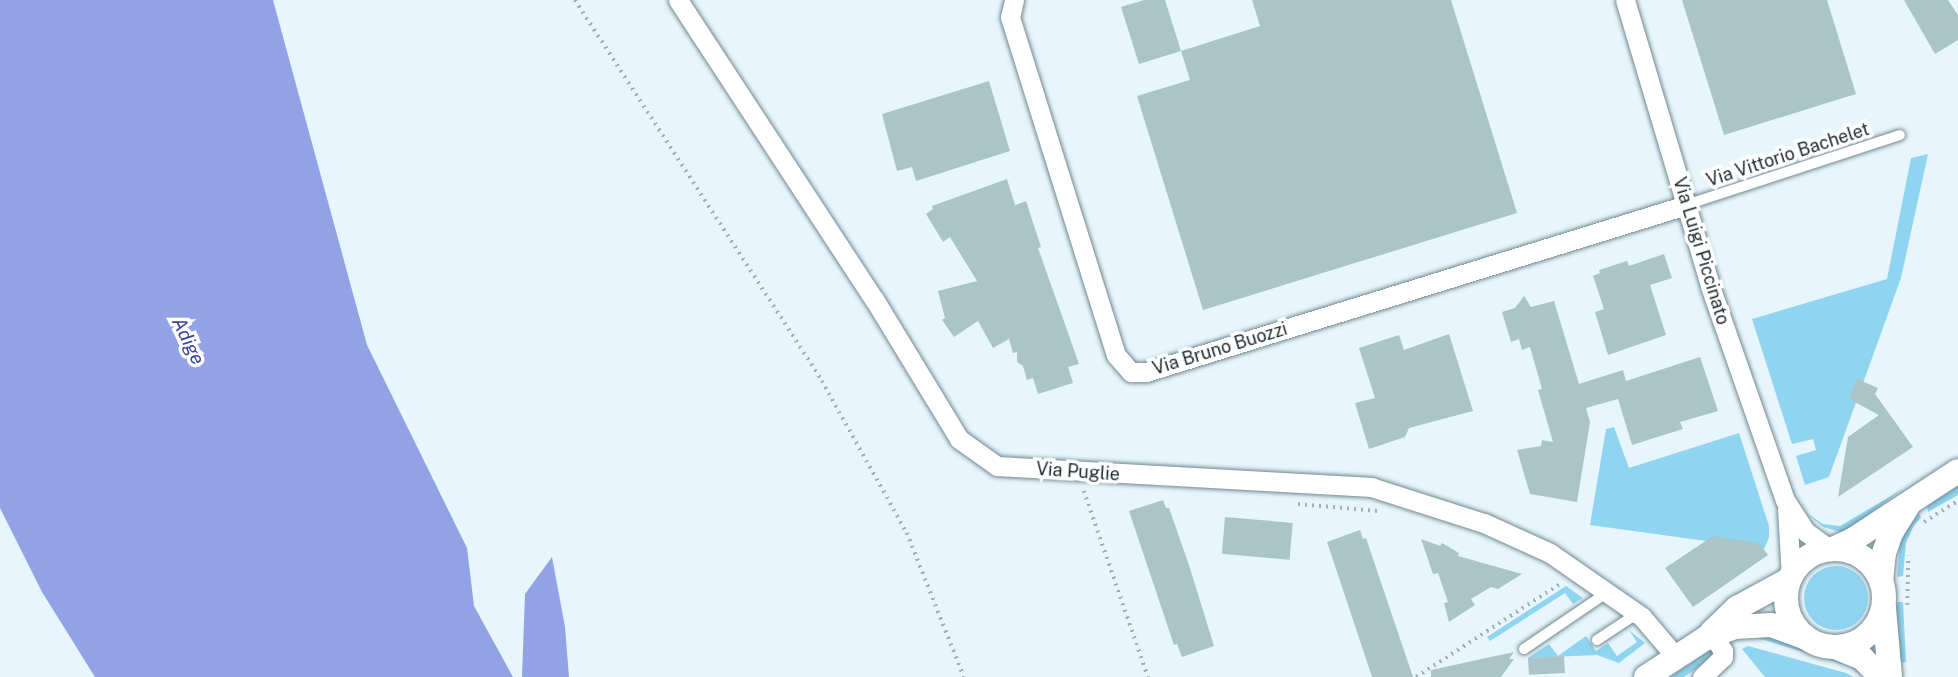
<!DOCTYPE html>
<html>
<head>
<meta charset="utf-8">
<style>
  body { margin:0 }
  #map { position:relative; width:1958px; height:677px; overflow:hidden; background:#e7f6fc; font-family:"Public Sans",sans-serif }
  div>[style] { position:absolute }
  .green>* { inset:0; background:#8fd4f0 }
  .round { border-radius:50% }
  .water>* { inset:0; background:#91a3e5 }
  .building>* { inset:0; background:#a9c5c7; transform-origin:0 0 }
  .path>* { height:3.5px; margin-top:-1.75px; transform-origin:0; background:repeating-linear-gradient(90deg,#a2afb4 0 2px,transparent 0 7px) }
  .roads { filter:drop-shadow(0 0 2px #718892) drop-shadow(0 0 2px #718892) }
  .service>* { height:10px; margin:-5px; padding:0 5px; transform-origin:5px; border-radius:5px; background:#fff }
  .minor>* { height:19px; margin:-9.5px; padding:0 9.5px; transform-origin:9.5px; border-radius:9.5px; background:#fff }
  .tertiary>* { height:24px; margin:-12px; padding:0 12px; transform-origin:12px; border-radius:12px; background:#fff }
  .tertiary>.ring { margin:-12px; padding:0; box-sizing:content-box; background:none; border:24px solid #fff; border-radius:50% }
  span { translate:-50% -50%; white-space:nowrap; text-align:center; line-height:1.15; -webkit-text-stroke:7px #fff; paint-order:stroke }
  .street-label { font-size:18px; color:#1f282c }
  .water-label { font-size:19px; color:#374592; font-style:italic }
</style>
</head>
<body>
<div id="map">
  <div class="green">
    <div style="clip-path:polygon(1928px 154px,1901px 278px,1829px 477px,1805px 485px,1796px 456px,1816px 450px,1813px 439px,1792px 444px,1752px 319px,1887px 279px,1911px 158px)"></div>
    <div style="clip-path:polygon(1614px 427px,1629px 468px,1739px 433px,1769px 526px,1769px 538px,1764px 549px,1590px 525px,1606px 429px)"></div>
    <div style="clip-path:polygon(1958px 486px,1958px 495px,1928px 512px,1927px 506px)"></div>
    <div style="clip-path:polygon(1903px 489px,1844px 533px,1823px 527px,1805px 512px,1823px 524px,1840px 526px)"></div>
    <div style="clip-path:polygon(1919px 513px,1921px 518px,1914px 525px,1906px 543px,1903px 576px,1897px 577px,1900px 544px,1909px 523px)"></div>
    <div class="round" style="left:1804px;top:566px;width:64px;height:64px"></div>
    <div style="clip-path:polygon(1566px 586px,1583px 598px,1573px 604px,1565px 593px,1490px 641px,1487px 637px)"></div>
    <div style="clip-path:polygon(1897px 602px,1903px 602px,1906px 662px,1898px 663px,1895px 618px)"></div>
    <div style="clip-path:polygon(1629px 630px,1645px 643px,1619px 663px,1597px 655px,1528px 658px,1549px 644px,1558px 656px,1586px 636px,1596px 651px,1608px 643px,1617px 656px,1637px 642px)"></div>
    <div style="clip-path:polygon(1763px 635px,1851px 664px,1862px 675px,1849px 666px,1758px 638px,1736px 638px)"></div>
    <div style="clip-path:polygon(1748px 646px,1846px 673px,1854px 677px,1765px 677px,1742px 649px)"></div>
    <div style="clip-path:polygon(1712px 649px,1714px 656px,1684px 677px,1670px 677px)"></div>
  </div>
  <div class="water">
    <div style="clip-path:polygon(0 0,273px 0,367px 345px,467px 548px,474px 606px,513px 677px,95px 677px,42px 592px,0 508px)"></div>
    <div style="clip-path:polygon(552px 557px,565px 627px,569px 677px,522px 677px,525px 594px)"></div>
  </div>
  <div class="building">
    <div style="clip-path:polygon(1144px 0,1165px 0,1181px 51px,1139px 64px,1121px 7px)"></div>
    <div style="clip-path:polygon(1252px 0,1451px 0,1517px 213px,1203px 310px,1137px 96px,1190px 80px,1181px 51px,1260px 26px)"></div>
    <div style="clip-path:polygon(1682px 0,1827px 0,1856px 94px,1724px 135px)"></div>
    <div style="clip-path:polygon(1904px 0,1948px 0,1958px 15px,1958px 40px,1935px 54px)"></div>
    <div style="clip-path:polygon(989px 81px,1010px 151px,916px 181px,912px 167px,897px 171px,882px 114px)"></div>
    <div style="clip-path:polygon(1007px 179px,1015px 205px,1026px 201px,1041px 247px,1038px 248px,1079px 364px,1068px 367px,1073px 383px,1038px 394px,1033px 378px,1027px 380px,1023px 366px,1017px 362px,1017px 352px,1013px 353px,1009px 339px,993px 348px,978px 321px,954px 337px,942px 320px,945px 318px,938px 291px,977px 281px,950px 237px,943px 242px,926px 214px,933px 209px,932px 206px)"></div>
    <div style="clip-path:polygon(1664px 254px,1672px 278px,1650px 285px,1666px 335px,1608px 355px,1595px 312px,1604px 309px,1593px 276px,1600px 273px,1599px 270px,1627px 261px,1629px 266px)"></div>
    <div style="clip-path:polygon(1524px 296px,1531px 307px,1554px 301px,1579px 384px,1623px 370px,1626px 381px,1700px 357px,1718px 411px,1680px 422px,1683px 429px,1632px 445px,1618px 399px,1586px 408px,1590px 422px,1577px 502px,1530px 494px,1517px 450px,1541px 446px,1542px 440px,1553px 442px,1538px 390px,1542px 389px,1530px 347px,1522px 350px,1519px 339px,1511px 342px,1502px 312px,1515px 308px)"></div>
    <div style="clip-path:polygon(1449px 334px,1473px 411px,1409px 428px,1405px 437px,1369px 449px,1355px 403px,1375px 398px,1359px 348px,1399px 335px,1404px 350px)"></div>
    <div style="clip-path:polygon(1857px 379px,1878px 388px,1875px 394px,1913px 447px,1838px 497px,1848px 437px,1879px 415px,1849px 399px)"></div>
    <div style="clip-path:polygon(1163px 500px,1166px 508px,1169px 508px,1189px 565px,1214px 646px,1182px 657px,1177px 644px,1174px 645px,1129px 511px)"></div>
    <div style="left:1225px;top:517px;width:68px;height:37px;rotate:5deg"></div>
    <div style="clip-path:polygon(1360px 530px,1363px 539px,1366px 538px,1413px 677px,1372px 677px,1327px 542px)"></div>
    <div style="clip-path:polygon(1713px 536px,1759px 543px,1768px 555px,1693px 607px,1665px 568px)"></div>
    <div style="clip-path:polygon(1421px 539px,1440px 546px,1442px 543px,1459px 553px,1458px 556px,1522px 574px,1498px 589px,1491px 587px,1471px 599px,1475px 605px,1449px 622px,1444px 603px,1448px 602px,1438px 573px,1433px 574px)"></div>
    <div style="clip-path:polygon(1514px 652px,1509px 659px,1514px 659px,1501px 677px,1431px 677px,1431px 670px)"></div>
    <div style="left:1564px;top:656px;width:17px;height:36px;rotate:87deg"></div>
  </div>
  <div class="path">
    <div style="left:575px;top:0;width:454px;rotate:57deg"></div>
    <div style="left:822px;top:381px;width:174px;rotate:60.8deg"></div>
    <div style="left:907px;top:533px;width:155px;rotate:68.4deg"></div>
    <div style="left:1084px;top:491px;width:197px;rotate:71deg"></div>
    <div style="left:1298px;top:504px;width:80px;rotate:5deg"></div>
    <div style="left:1924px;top:522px;width:40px;rotate:-32deg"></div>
    <div style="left:1907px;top:605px;width:49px;rotate:-88.8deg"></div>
    <div style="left:1416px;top:677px;width:171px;rotate:-32.9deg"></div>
  </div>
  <div class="roads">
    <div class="service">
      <div style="left:1686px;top:205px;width:225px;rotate:-18.1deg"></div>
      <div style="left:1597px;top:640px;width:49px;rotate:-33.4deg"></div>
      <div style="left:1524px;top:649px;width:102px;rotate:-34.2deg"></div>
    </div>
    <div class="minor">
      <div style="left:678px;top:0;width:358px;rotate:56.8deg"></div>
      <div style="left:874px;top:299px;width:164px;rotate:58.7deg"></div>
      <div style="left:959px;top:439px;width:47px;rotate:35.4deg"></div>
      <div style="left:997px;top:466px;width:375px;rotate:3.2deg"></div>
      <div style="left:1371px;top:487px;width:119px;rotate:17.7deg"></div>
      <div style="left:1484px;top:523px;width:72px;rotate:24.4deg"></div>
      <div style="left:1550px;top:553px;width:112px;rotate:34.8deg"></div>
      <div style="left:1642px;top:617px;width:52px;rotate:49.6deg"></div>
      <div style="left:1014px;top:0;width:17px;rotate:103deg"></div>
      <div style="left:1010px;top:17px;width:354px;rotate:72.6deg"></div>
      <div style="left:1116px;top:355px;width:23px;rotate:49deg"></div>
      <div style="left:1131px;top:372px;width:15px"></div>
      <div style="left:1146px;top:372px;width:565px;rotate:-17.18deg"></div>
      <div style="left:1625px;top:0;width:298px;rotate:73.4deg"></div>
      <div style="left:1710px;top:286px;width:227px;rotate:70.7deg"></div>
      <div style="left:1785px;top:500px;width:38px;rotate:57deg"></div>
      <div style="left:1806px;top:532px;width:31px;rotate:36deg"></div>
      <div style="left:1787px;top:508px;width:69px;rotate:86.7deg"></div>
      <div style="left:1702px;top:677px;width:29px;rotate:-44deg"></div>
      <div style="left:1723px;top:657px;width:6px;rotate:-90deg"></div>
      <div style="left:1723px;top:651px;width:20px;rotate:-123deg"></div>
    </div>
    <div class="tertiary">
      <div style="left:1833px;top:549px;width:23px;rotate:-25deg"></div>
      <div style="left:1854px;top:539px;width:124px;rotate:-33.2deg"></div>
      <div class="ring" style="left:1786px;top:549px;width:74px;height:74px"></div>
      <div style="left:1881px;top:581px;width:28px;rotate:-84deg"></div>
      <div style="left:1884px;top:553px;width:21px;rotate:-71deg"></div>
      <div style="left:1891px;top:533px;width:31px;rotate:-58deg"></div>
      <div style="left:1884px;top:608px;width:69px;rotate:85deg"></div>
      <div style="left:1712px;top:632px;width:35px;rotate:-44deg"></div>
      <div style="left:1737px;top:608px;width:60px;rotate:-28.7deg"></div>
      <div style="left:1835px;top:647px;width:29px;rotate:22deg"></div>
      <div style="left:1862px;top:658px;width:27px;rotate:45deg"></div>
      <div style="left:1646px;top:677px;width:72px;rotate:-33deg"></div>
      <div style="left:1706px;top:638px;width:30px;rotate:-21deg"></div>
      <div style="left:1734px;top:627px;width:37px;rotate:-3deg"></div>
      <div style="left:1771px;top:625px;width:38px;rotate:20deg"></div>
    </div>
  </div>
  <div class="street-label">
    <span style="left:1788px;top:155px;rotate:-18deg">Via Vittorio Bachelet</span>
    <span style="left:1701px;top:251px;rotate:73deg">Via Luigi Piccinato</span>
    <span style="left:1220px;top:349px;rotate:-17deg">Via Bruno Buozzi</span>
    <span style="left:1078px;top:472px;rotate:4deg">Via Puglie</span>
  </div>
  <div class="water-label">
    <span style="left:188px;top:341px;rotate:64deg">Adige</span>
  </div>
</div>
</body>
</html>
